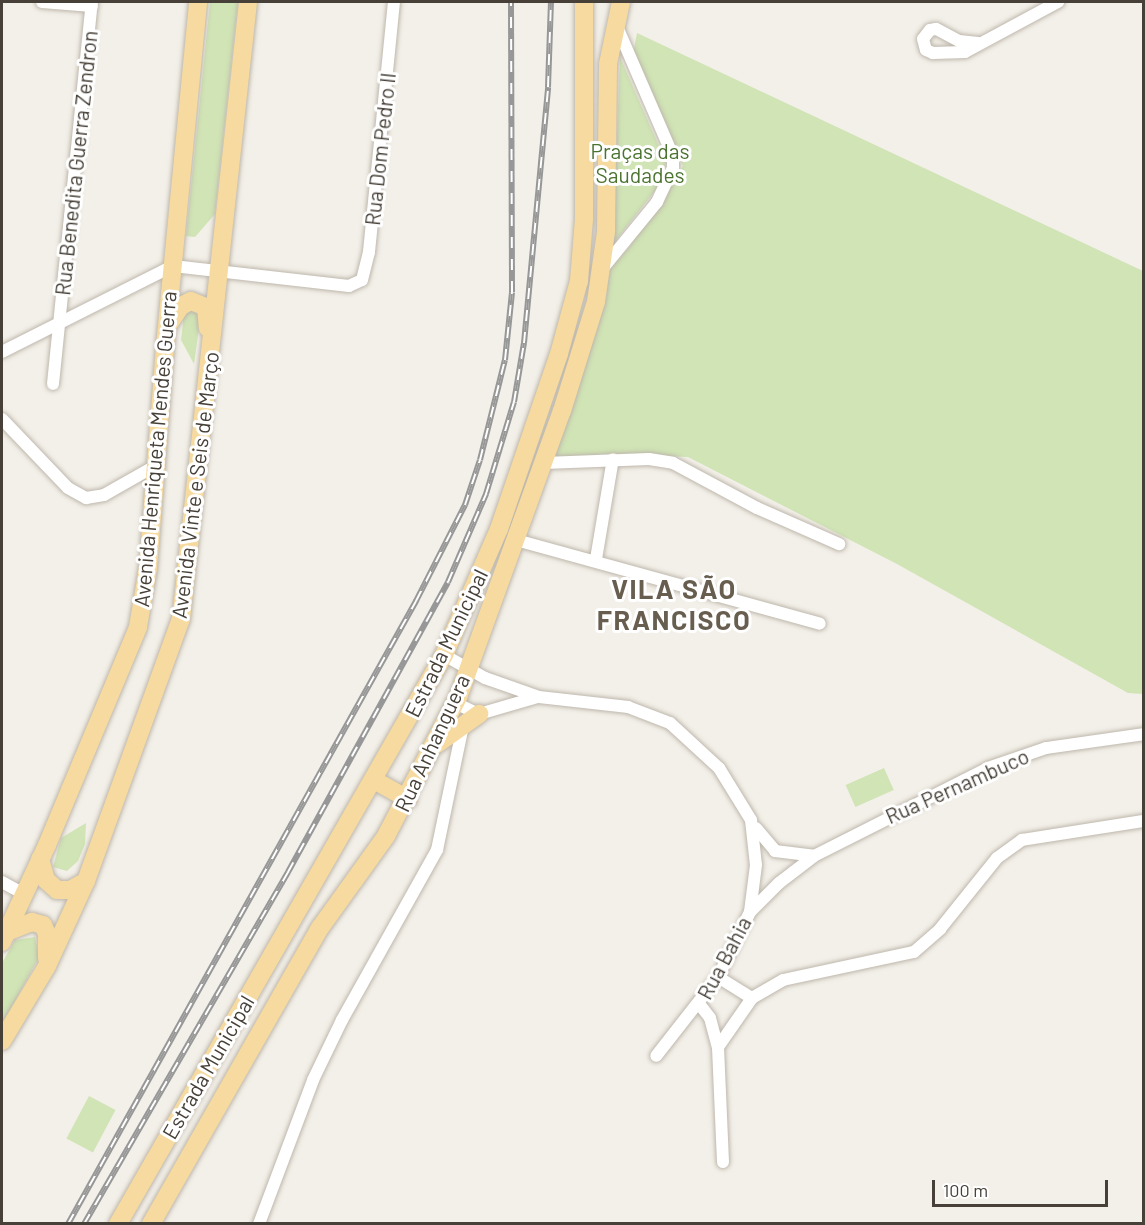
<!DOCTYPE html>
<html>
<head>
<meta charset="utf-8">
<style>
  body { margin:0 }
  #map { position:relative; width:1145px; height:1225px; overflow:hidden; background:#f3f0e9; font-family:Barlow,sans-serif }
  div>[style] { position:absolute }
  .green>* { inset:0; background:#d0e4b5; transform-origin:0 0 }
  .roads { filter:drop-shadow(0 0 2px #beb7ac) drop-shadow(0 0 2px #beb7ac) }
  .minor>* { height:12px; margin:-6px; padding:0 6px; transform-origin:6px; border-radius:6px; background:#fff }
  .primary>* { height:18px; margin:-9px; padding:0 9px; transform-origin:9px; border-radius:9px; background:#f6da9f }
  .rail>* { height:6px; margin-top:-3px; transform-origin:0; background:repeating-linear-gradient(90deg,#fff 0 11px,#979797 0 22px); box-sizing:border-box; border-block:2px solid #979797 }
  span { translate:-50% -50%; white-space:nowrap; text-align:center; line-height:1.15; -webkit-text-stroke:6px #fff; paint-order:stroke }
  .street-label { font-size:21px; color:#464038 }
  .park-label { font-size:21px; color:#4b7330 }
  .district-label { font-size:27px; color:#685e50; font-weight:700; letter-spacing:1.5px }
  .frame { position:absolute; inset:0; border:3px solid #464038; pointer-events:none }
  .scale { position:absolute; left:932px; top:1180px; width:176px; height:27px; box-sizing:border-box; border:3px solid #464038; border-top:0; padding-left:8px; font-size:18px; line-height:21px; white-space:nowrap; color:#464038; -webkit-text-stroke:4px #fff; paint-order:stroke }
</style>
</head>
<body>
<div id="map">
  <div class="green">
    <div style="clip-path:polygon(210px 2px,238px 2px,215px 214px,195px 237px,186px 236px)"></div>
    <div style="clip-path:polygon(637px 33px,1143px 271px,1143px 694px,1128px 693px,897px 564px,688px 457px,608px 454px,551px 459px,608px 272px,630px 246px,683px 166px,633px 54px)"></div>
    <div style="clip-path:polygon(620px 57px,666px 162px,658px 187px,613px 244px)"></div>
    <div style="clip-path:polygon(185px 305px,201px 314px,194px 364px,181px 340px)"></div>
    <div style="left:884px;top:768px;width:24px;height:42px;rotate:66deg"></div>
    <div style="clip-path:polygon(86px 823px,85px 844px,78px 861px,67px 871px,53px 867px,61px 838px)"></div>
    <div style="clip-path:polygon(35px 937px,39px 957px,2px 1025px,2px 963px,15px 940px)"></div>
    <div style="left:89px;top:1096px;width:30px;height:48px;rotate:28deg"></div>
  </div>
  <div class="roads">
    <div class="minor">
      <div style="left:42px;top:2px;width:50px;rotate:4.6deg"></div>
      <div style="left:978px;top:43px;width:19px;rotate:-174deg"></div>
      <div style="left:959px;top:41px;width:26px;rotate:-152deg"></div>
      <div style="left:936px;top:29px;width:6px;rotate:171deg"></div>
      <div style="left:930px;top:30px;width:11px;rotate:128deg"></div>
      <div style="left:923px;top:39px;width:11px;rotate:75deg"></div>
      <div style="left:926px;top:50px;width:8px;rotate:23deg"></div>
      <div style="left:933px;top:53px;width:32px;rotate:-2deg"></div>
      <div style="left:965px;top:52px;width:106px;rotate:-28.3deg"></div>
      <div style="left:603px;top:268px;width:85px;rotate:-50.7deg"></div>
      <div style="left:657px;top:202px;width:38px;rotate:-65deg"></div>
      <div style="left:673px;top:168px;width:12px;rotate:-90deg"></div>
      <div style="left:673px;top:156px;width:138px;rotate:-113.4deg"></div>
      <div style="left:2px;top:352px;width:191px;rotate:-26.7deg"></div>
      <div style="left:173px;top:266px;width:177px;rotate:6.5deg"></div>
      <div style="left:349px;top:286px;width:14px;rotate:-25deg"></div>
      <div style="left:362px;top:280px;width:29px;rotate:-76deg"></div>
      <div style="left:369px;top:252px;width:251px;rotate:-84.3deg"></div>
      <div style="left:53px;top:384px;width:384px;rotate:-84.2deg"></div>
      <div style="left:2px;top:419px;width:95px;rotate:46.3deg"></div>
      <div style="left:68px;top:488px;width:21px;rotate:29deg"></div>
      <div style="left:86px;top:498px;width:18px;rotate:-9deg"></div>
      <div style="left:104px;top:495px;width:59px;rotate:-29.6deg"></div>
      <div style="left:544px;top:463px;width:105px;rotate:-2.2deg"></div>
      <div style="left:649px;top:459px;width:24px;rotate:9deg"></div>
      <div style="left:673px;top:463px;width:95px;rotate:28.2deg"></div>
      <div style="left:757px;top:508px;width:90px;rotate:23.7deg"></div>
      <div style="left:516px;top:540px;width:315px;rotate:15.4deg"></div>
      <div style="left:596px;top:559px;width:101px;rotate:-80.4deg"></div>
      <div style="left:444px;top:655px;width:47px;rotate:29.3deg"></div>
      <div style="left:485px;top:678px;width:57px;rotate:19.4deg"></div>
      <div style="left:539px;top:697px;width:90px;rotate:6.4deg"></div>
      <div style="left:628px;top:707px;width:45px;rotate:20.9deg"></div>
      <div style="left:670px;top:723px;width:67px;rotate:42.6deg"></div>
      <div style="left:719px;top:768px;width:61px;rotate:58.4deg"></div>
      <div style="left:751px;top:820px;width:45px;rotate:83.7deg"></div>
      <div style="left:756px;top:865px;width:47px;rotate:97.3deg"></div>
      <div style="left:750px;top:912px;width:72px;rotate:116.2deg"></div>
      <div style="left:718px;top:977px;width:100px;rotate:128.1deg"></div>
      <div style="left:455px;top:703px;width:26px;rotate:25deg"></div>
      <div style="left:479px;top:714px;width:61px;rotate:-16.1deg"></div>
      <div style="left:756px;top:828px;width:30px;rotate:50deg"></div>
      <div style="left:775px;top:851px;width:39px;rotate:7deg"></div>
      <div style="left:2px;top:882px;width:25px;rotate:29deg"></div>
      <div style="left:750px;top:912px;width:41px;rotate:-45deg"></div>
      <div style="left:779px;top:883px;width:44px;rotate:-37.6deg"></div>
      <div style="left:814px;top:856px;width:195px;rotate:-26.8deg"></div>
      <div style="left:988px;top:768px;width:61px;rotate:-19deg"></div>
      <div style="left:1046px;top:748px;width:99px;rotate:-8.1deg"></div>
      <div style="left:718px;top:977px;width:40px;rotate:32deg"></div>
      <div style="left:700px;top:1005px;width:16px;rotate:52deg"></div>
      <div style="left:710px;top:1018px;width:30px;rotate:75deg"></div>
      <div style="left:723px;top:1162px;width:115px;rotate:-92.5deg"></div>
      <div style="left:718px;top:1047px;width:60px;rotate:-55.2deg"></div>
      <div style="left:752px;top:998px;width:36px;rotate:-30deg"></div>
      <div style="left:783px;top:980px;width:134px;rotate:-12.1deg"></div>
      <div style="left:914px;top:952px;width:35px;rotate:-41deg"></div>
      <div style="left:940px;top:929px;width:91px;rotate:-51.2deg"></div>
      <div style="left:997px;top:858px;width:31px;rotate:-36deg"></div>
      <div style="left:1022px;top:840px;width:123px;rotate:-8.9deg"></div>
      <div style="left:259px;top:1224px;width:154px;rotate:-69.4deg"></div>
      <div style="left:313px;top:1080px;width:67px;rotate:-64.2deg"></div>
      <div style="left:342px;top:1020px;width:195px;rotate:-60.8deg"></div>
      <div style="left:437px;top:850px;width:127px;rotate:-78.2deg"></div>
    </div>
    <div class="primary">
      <div style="left:168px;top:325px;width:23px;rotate:-56deg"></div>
      <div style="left:181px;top:306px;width:11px;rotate:-27deg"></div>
      <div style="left:191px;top:301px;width:16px;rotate:22deg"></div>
      <div style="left:206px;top:307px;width:21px;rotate:85deg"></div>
      <div style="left:437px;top:744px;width:52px;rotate:-35.5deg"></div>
      <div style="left:381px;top:784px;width:31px;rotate:29deg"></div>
      <div style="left:40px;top:859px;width:22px;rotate:74deg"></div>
      <div style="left:46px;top:880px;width:15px;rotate:42deg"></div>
      <div style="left:57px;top:890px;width:13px"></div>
      <div style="left:70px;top:890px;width:18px;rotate:-29deg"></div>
      <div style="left:7px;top:932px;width:27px;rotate:-22deg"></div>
      <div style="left:32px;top:922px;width:11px;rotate:15deg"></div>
      <div style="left:43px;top:925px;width:10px;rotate:66deg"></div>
      <div style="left:47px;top:934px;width:24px;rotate:90deg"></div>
      <div style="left:2px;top:942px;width:107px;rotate:-65.1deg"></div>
      <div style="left:47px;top:845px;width:236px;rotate:-67.3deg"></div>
      <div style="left:138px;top:627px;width:60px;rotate:-80.4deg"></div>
      <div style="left:148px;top:568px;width:223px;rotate:-85.6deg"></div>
      <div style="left:165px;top:346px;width:346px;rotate:-84.5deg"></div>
      <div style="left:2px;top:1041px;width:87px;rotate:-59deg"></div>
      <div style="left:47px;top:966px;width:94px;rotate:-65.4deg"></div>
      <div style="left:86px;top:881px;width:279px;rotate:-70.1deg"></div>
      <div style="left:181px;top:619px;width:621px;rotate:-83.8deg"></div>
      <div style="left:118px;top:1224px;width:656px;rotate:-60.19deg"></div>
      <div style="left:444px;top:655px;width:137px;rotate:-66.4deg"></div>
      <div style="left:499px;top:529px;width:185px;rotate:-71.1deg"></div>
      <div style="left:559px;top:354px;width:76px;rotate:-74.7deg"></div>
      <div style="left:579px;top:281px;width:62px;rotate:-85.4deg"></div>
      <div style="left:584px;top:219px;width:217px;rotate:-90deg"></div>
      <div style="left:151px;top:1224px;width:341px;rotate:-60.3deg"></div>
      <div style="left:320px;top:928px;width:113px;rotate:-54.3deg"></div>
      <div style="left:386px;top:836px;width:159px;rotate:-62.6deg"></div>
      <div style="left:459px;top:695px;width:302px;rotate:-70.1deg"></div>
      <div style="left:562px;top:411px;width:114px;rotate:-72.7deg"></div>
      <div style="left:596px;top:302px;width:71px;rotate:-81.9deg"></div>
      <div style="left:606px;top:232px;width:168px;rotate:-89.3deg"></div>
      <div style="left:608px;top:64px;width:63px;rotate:-78.2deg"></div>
    </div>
  </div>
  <div class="rail">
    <div style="left:68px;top:1224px;width:714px;rotate:-60.81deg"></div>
    <div style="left:416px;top:601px;width:108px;rotate:-63deg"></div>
    <div style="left:465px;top:505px;width:47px;rotate:-71.6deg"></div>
    <div style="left:480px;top:460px;width:103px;rotate:-76deg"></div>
    <div style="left:505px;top:360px;width:68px;rotate:-84.1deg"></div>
    <div style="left:512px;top:292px;width:290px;rotate:-90.2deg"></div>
    <div style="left:84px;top:1224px;width:407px;rotate:-59.9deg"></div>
    <div style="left:288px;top:872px;width:331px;rotate:-61.1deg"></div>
    <div style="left:448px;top:582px;width:96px;rotate:-66.6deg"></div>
    <div style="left:486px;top:494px;width:96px;rotate:-73.1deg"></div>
    <div style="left:514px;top:402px;width:60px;rotate:-80.4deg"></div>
    <div style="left:524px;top:343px;width:257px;rotate:-84.6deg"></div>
    <div style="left:548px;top:87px;width:85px;rotate:-88deg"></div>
  </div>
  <div class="street-label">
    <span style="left:380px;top:149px;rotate:-84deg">Rua Dom Pedro II</span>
    <span style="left:76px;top:163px;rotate:-84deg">Rua Benedita Guerra Zendron</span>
    <span style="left:155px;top:449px;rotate:-85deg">Avenida Henriqueta Mendes Guerra</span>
    <span style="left:195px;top:485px;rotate:-83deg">Avenida Vinte e Seis de Março</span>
    <span style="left:446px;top:643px;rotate:-64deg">Estrada Municipal</span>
    <span style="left:432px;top:743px;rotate:-65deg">Rua Anhanguera</span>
    <span style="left:957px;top:786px;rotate:-24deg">Rua Pernambuco</span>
    <span style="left:724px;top:958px;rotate:-62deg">Rua Bahia</span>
    <span style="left:208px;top:1067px;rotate:-60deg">Estrada Municipal</span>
  </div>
  <div class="park-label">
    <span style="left:640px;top:163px">Praças das<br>Saudades</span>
  </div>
  <div class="district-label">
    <span style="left:674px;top:604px">VILA SÃO<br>FRANCISCO</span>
  </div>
  <div class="frame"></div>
  <div class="scale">100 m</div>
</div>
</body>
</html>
